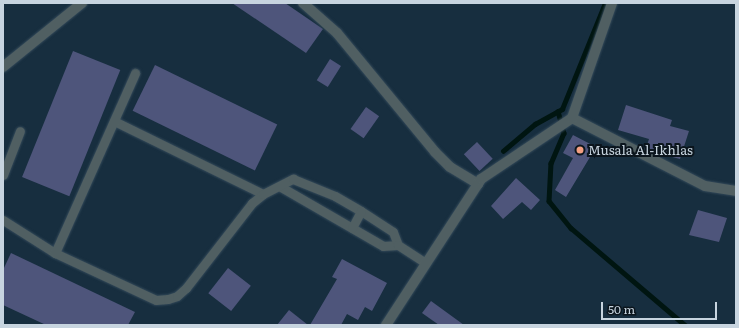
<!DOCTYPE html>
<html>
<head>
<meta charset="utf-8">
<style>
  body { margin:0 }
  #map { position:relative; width:739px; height:328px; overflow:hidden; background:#172e3f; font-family:Literata,serif }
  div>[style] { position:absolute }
  .stream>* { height:4.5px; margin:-2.25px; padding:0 2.25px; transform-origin:2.25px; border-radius:2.25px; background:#001511 }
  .building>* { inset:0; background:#4e557b; transform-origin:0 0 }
  .roads { filter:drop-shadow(0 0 1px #334959) drop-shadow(0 0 1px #334959) }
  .service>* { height:9px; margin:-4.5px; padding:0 4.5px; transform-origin:4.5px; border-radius:4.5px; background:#505f62 }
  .minor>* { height:10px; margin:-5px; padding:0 5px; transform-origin:5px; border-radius:5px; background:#505f62 }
  .dots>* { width:11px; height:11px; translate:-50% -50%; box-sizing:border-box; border:2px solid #0b151d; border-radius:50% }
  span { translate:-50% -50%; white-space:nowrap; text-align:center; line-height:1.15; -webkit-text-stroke:4px #0b151d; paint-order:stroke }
  .poi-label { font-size:13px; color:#c7d4df }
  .left { translate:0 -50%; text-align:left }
  .frame { position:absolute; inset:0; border:4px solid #c7d4df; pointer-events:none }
  .scale { position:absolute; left:601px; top:302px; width:116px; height:18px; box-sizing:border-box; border:2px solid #c7d4df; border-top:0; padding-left:5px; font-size:12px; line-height:14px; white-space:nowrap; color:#c7d4df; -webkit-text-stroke:3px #0b151d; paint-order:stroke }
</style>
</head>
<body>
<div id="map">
  <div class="stream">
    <div style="left:558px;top:111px;width:23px;rotate:75deg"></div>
    <div style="left:564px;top:133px;width:33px;rotate:113deg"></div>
    <div style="left:551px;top:163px;width:38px;rotate:93deg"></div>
    <div style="left:549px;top:201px;width:35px;rotate:51deg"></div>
    <div style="left:571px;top:228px;width:150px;rotate:40.4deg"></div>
    <div style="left:503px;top:151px;width:42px;rotate:-40.2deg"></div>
    <div style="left:535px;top:124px;width:31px;rotate:-29deg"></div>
    <div style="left:562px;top:109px;width:114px;rotate:-67.9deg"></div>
  </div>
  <div class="building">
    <div style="clip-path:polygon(232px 3px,285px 3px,323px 29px,306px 53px)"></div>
    <div style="left:73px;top:51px;width:51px;height:136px;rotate:22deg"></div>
    <div style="left:330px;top:59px;width:13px;height:25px;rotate:32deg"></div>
    <div style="left:155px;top:65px;width:136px;height:51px;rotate:26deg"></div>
    <div style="clip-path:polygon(626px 105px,672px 120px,670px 126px,689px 131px,680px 159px,653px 152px,646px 148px,649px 139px,618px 130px)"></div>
    <div style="left:366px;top:107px;width:16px;height:27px;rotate:35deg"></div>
    <div style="clip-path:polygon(573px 135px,596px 147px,566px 197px,555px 190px,573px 158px,563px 153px)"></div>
    <div style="left:477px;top:142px;width:23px;height:18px;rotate:47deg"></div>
    <div style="clip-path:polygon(516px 178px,540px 200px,531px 210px,522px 202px,503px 219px,491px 206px)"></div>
    <div style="clip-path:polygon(698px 210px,727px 218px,719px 242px,689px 235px)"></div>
    <div style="clip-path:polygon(11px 253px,135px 312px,128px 325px,46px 325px,3px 305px,3px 270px)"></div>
    <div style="clip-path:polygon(342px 259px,387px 283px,372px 311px,365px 307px,358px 320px,347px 314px,341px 325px,310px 325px,337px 279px,332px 277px)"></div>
    <div style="left:228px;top:268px;width:29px;height:32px;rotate:38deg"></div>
    <div style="clip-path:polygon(431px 301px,464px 325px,439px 325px,422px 313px)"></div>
    <div style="clip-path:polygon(289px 310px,308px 325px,277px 325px)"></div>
  </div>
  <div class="roads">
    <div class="service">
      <div style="left:114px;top:121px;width:166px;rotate:26.1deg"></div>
      <div style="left:3px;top:175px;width:47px;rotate:-68.9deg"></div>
      <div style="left:281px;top:187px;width:118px;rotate:30deg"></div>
      <div style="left:383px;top:246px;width:15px;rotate:-4deg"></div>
      <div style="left:3px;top:220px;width:62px;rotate:32.4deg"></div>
      <div style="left:55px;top:253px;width:111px;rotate:25deg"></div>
      <div style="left:156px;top:300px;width:12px;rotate:-5deg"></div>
      <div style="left:168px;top:299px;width:9px;rotate:-18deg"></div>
      <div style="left:177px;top:296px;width:12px;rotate:-42deg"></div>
      <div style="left:186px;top:288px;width:108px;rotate:-52.2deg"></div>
      <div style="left:252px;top:203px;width:14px;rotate:-39deg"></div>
      <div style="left:263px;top:194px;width:34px;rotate:-27deg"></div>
      <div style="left:293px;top:179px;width:45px;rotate:22deg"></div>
      <div style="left:335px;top:196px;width:30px;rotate:30deg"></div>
      <div style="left:361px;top:211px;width:38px;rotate:33deg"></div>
      <div style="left:393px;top:232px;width:14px;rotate:69deg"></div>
      <div style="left:398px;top:245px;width:33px;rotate:33deg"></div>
      <div style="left:352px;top:228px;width:19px;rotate:-62deg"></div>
      <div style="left:55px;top:253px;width:197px;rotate:-66deg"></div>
    </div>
    <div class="minor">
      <div style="left:303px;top:3px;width:45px;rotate:41.4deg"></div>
      <div style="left:337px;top:33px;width:154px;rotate:50.5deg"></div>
      <div style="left:435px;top:152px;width:21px;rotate:45deg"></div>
      <div style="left:450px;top:167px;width:33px;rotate:31deg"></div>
      <div style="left:3px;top:67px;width:102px;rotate:-39deg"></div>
      <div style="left:572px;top:118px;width:149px;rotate:27.1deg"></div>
      <div style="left:705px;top:186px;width:31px;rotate:9deg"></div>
      <div style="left:386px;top:325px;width:174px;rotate:-56.9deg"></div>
      <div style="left:481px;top:179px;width:110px;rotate:-33.8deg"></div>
      <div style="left:572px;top:118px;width:122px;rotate:-70.8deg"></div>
    </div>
  </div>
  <div class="dots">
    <div style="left:580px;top:150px;background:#f39f82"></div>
  </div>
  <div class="poi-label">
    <span class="left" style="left:588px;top:150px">Musala Al-Ikhlas</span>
  </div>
  <div class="frame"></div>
  <div class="scale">50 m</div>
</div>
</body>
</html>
